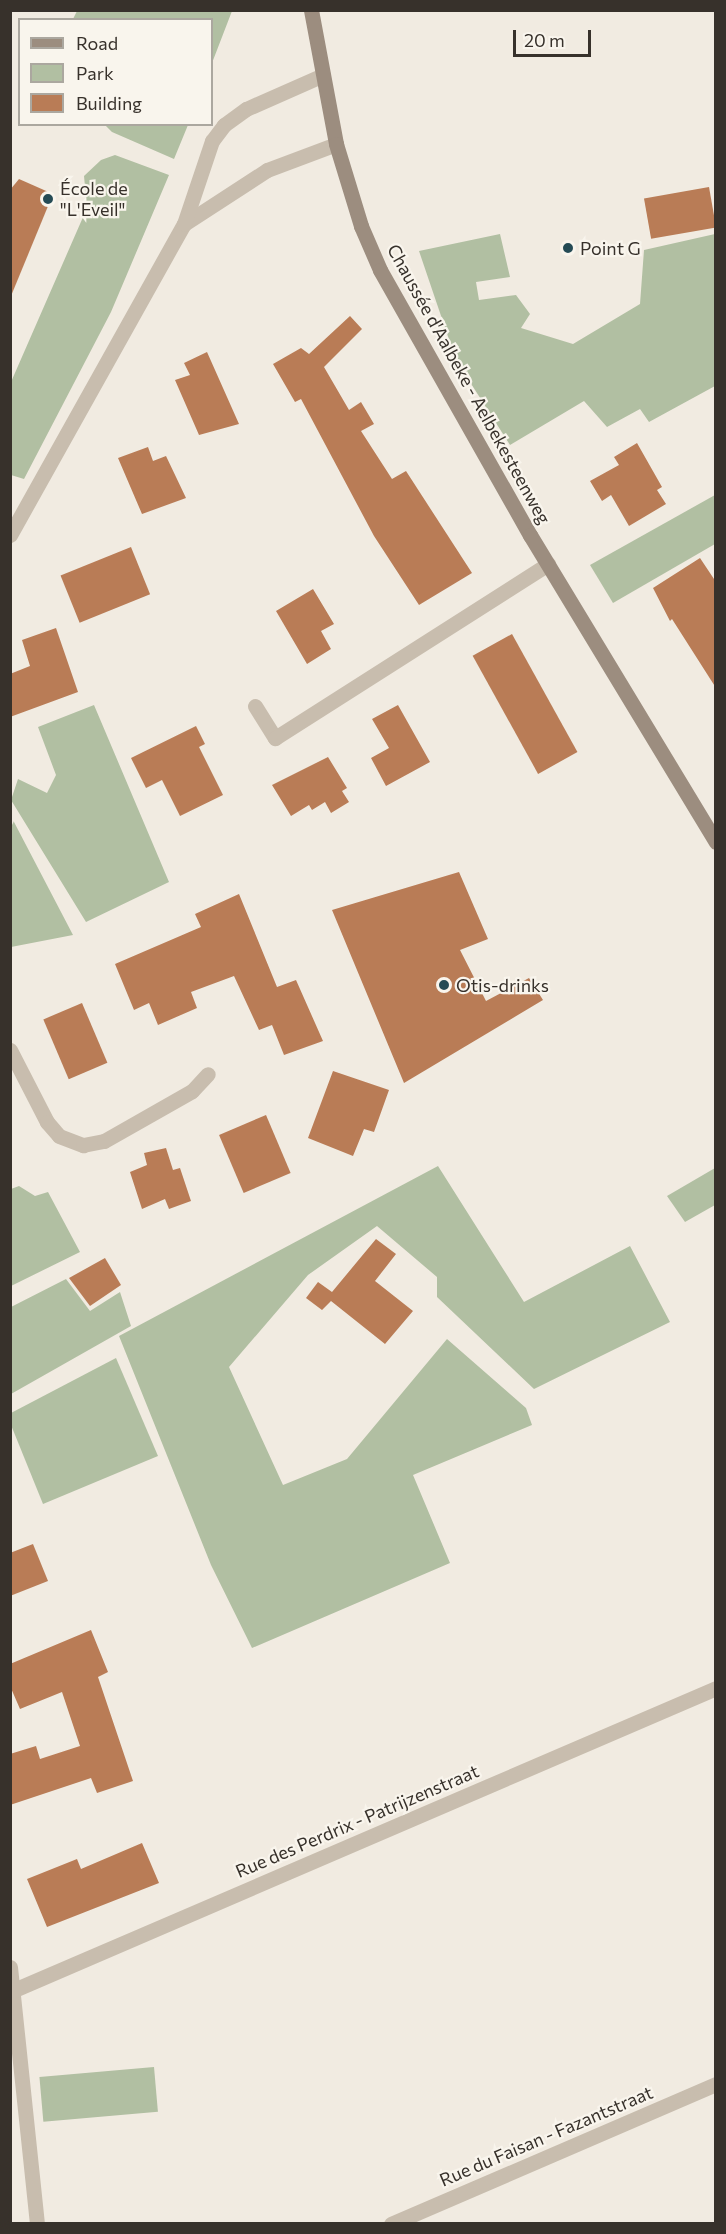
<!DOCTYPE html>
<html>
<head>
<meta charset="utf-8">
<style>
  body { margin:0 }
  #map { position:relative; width:726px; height:2234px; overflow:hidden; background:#f1ebe1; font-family:Commissioner,sans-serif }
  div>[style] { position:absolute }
  .green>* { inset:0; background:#b1bfa2; transform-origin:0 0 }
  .building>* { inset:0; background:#b97c56; transform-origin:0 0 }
  .street>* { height:15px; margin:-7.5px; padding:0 7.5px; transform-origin:7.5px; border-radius:7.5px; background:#c8bdae }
  .secondary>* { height:15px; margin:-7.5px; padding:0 7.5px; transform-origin:7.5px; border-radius:7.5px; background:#9c8d7f }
  .dots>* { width:16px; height:16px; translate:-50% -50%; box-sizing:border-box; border:3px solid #f9f5ed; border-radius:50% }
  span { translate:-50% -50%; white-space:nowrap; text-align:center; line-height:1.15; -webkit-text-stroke:4.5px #f9f5ed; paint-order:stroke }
  .poi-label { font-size:18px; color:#37312b }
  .left { translate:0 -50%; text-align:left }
  .street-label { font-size:18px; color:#37312b }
  .frame { position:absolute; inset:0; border:12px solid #37312b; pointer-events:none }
  .legend { position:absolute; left:18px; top:18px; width:195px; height:108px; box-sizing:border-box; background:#f9f5ed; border:2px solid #aba79f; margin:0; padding:8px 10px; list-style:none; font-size:18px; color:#37312b }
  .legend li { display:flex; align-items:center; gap:12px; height:30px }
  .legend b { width:30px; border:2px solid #aba79f }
  .scale { position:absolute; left:513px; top:30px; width:78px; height:27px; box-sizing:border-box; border:3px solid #37312b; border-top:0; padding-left:8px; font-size:18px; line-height:21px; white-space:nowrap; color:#37312b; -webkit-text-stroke:4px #f9f5ed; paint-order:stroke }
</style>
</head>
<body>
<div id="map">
  <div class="green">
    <div style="clip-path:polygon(77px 11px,77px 10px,232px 11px,212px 63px,212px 20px,73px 19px)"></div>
    <div style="clip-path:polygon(105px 125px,104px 125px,188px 125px,174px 159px,112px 132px)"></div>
    <div style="clip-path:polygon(115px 155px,169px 175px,111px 312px,24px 479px,11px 475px,11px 382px,87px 208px,84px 176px,101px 160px)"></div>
    <div style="clip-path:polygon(500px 234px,510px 277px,476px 282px,479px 300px,516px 295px,530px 314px,521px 328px,573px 344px,640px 304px,644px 250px,715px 234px,715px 386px,649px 422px,640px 409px,607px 427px,584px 401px,510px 445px,456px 360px,419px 251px)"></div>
    <div style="clip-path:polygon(715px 495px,715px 544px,613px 603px,590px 565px)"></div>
    <div style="clip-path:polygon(94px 705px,169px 882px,86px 922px,11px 800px,18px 779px,47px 793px,56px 775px,38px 727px)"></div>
    <div style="clip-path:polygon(14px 821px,14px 822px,73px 935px,11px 947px,10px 829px)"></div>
    <div style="clip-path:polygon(438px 1166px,524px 1302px,630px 1246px,670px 1322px,534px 1389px,437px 1297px,437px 1277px,377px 1226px,308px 1275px,229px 1367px,283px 1485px,347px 1459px,447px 1339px,526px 1408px,532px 1425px,413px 1475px,450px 1563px,252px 1648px,211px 1565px,119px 1336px)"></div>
    <div style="clip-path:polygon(715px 1168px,715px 1205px,685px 1222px,667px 1196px)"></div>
    <div style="clip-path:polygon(19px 1186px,35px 1196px,48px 1192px,80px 1252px,11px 1286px,11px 1189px)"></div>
    <div style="clip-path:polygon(66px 1279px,90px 1311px,120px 1292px,131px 1326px,11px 1394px,11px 1307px)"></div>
    <div style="clip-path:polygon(116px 1358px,158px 1456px,43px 1504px,11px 1425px,11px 1413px)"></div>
    <div style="left:154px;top:2067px;width:45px;height:115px;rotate:85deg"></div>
  </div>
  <div class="building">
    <div style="clip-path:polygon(19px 179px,53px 194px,11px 296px,10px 190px)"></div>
    <div style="left:709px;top:187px;width:41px;height:66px;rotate:80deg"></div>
    <div style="clip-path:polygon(350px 316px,362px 329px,324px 367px,349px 410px,361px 402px,374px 424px,361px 431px,392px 479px,406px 471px,472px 573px,419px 605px,374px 536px,301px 399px,295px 402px,273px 364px,301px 348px,309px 354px)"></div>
    <div style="clip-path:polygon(207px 352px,239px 424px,199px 435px,175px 380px,190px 375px,184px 363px)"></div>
    <div style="clip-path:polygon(637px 443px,662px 487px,657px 490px,666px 504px,629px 526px,611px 495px,602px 501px,590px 481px,619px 465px,614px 457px)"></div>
    <div style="clip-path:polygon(148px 447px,153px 461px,166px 456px,186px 498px,142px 514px,118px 458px)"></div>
    <div style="left:131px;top:547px;width:51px;height:76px;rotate:68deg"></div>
    <div style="clip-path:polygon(700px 558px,716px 582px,716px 688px,672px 619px,670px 621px,653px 588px)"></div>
    <div style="clip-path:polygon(313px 589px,334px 624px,321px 631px,331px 649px,307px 664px,276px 611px)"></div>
    <div style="clip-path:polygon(56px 628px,78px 692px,10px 717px,10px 674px,30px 666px,22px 640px)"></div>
    <div style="left:512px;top:634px;width:135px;height:45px;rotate:61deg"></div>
    <div style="clip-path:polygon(398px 705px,430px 762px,386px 786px,371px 758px,389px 748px,372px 719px)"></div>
    <div style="clip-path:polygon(196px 726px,205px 744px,199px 747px,223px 795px,180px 816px,162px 780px,146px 788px,131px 758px)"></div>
    <div style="clip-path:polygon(328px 757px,347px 788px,342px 791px,349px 802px,331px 813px,325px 802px,312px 810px,309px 805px,291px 816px,272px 785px)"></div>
    <div style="clip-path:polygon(459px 872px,488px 939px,460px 950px,486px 1001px,529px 978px,543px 1000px,404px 1083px,332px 910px)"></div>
    <div style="clip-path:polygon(239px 894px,277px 987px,296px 980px,323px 1041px,284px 1055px,272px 1025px,259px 1030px,234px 976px,191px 992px,197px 1008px,158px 1025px,149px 1003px,134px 1010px,115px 964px,201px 927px,195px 914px)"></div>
    <div style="left:82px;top:1003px;width:65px;height:42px;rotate:67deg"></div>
    <div style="clip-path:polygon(333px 1071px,389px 1090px,374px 1132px,364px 1129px,353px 1156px,308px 1138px)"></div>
    <div style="left:266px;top:1115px;width:63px;height:51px;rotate:67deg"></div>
    <div style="clip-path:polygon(166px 1148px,173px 1170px,180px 1168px,191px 1201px,169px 1209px,165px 1199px,142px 1209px,130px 1172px,147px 1165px,144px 1153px)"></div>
    <div style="clip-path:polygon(376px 1239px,396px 1254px,375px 1281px,413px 1311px,385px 1344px,331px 1301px,322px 1310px,306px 1298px,318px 1282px,332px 1292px)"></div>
    <div style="clip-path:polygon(105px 1258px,121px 1285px,90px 1306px,69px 1278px)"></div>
    <div style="clip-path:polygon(33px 1544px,48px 1581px,10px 1596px,10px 1553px)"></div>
    <div style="clip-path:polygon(91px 1630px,108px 1672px,98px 1677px,133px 1781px,97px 1793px,91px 1778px,10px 1805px,10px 1754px,36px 1746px,40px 1759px,80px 1746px,62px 1692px,20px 1709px,10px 1686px,10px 1664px)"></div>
    <div style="clip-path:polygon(142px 1843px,159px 1883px,47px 1927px,27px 1879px,77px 1859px,81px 1869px)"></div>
  </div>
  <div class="street">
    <div style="left:184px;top:224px;width:99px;rotate:-33deg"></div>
    <div style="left:267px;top:170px;width:74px;rotate:-20.6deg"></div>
    <div style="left:10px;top:535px;width:356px;rotate:-60.8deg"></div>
    <div style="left:184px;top:224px;width:88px;rotate:-71.4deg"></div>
    <div style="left:212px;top:141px;width:20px;rotate:-53deg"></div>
    <div style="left:224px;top:125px;width:27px;rotate:-36deg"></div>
    <div style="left:246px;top:109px;width:84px;rotate:-23.8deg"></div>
    <div style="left:255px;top:706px;width:38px;rotate:58deg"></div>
    <div style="left:275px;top:738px;width:324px;rotate:-32.5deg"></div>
    <div style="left:10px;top:1050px;width:81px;rotate:62.8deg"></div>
    <div style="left:47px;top:1122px;width:18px;rotate:49deg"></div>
    <div style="left:59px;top:1136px;width:26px;rotate:21deg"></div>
    <div style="left:83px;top:1145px;width:21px;rotate:-11deg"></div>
    <div style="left:104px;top:1141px;width:101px;rotate:-29.6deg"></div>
    <div style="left:192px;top:1091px;width:23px;rotate:-47deg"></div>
    <div style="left:10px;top:1967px;width:258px;rotate:84deg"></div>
    <div style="left:14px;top:1990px;width:764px;rotate:-23.28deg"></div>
    <div style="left:391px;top:2224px;width:354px;rotate:-23.3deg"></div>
  </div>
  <div class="secondary">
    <div style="left:311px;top:10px;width:136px;rotate:79.4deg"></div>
    <div style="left:336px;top:144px;width:86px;rotate:73deg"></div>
    <div style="left:361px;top:226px;width:48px;rotate:66.6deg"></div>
    <div style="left:380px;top:270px;width:305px;rotate:60.5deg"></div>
    <div style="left:530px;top:535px;width:359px;rotate:58.8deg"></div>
  </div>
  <div class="dots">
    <div style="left:48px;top:199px;background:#254b55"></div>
    <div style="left:568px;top:248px;background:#254b55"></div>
    <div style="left:444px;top:985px;background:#254b55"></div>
  </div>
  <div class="poi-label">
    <span class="left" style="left:60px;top:199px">École de<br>"L'Eveil"</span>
    <span class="left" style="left:580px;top:248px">Point G</span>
    <span class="left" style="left:456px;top:985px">Otis-drinks</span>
  </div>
  <div class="street-label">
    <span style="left:469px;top:384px;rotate:61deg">Chaussée d'Aalbeke - Aelbekesteenweg</span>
    <span style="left:357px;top:1821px;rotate:-23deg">Rue des Perdrix - Patrijzenstraat</span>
    <span style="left:546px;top:2136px;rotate:-23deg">Rue du Faisan - Fazantstraat</span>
  </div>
  <div class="frame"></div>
  <ul class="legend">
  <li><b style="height:8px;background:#9c8d7f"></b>Road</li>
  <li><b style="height:16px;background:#b1bfa2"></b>Park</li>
  <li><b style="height:16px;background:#b97c56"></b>Building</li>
  </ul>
  <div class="scale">20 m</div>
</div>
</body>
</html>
